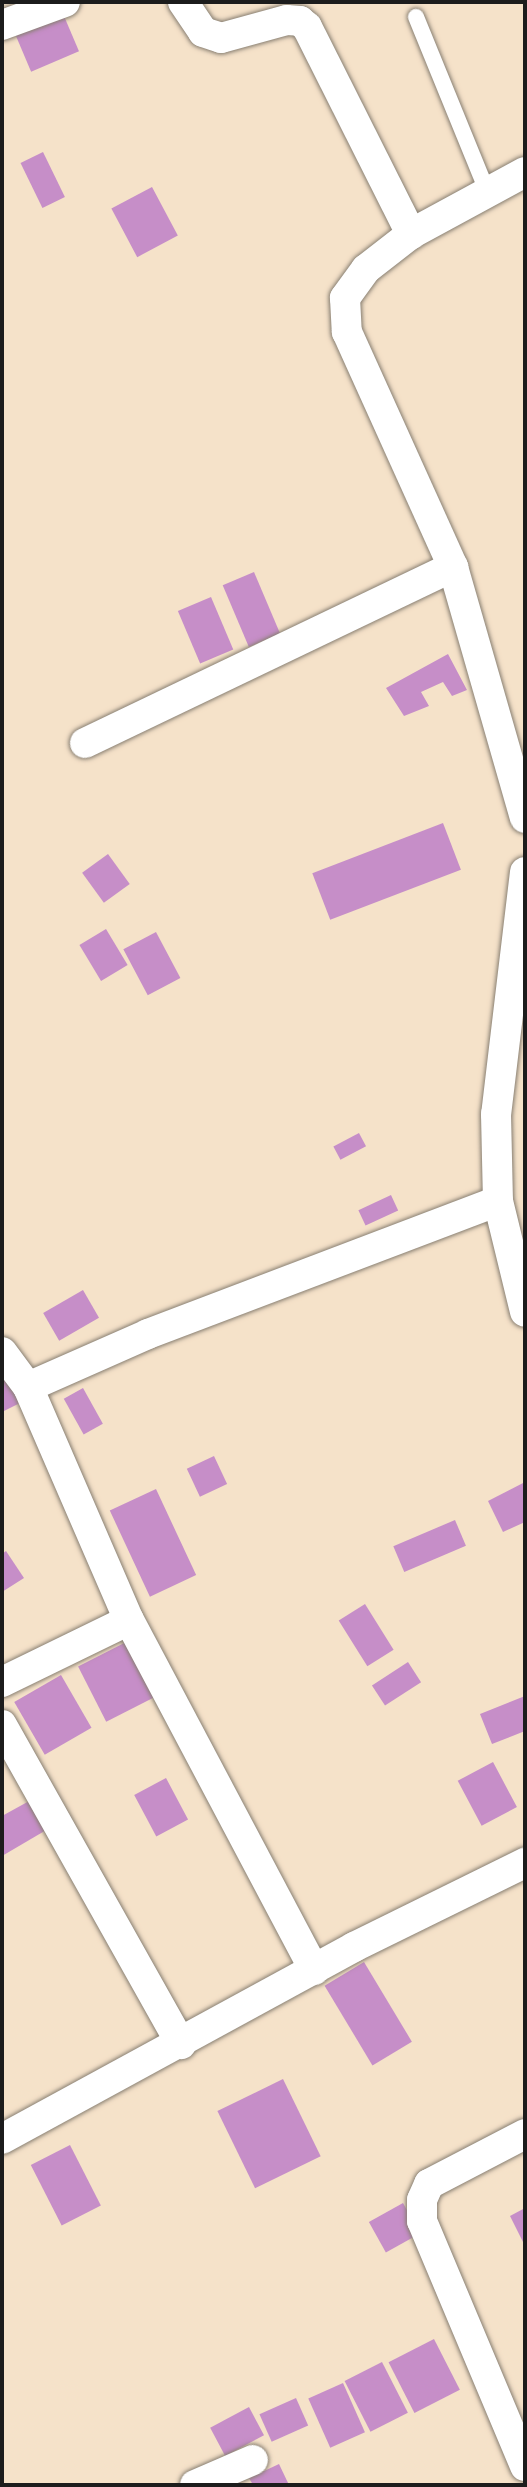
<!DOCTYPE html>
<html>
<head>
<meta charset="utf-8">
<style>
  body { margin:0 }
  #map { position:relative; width:527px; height:2487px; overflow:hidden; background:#f5e2c9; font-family:Mali,sans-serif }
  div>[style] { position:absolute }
  .building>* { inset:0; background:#c68ec8; transform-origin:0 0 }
  .roads { filter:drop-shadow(0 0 2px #887f72) drop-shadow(0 0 2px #887f72) }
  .service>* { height:16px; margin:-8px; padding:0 8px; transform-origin:8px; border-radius:8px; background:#fff }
  .minor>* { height:30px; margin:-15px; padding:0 15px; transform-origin:15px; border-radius:15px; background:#fff }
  span { translate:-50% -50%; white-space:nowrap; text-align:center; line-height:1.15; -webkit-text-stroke:5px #fbf7ec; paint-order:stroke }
  .frame { position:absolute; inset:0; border:4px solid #1c1c1c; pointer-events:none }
</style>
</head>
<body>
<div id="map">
  <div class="building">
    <div style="left:61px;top:9px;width:46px;height:52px;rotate:67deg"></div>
    <div style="left:43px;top:152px;width:50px;height:25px;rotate:64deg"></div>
    <div style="left:152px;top:187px;width:55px;height:46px;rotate:62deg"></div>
    <div style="left:254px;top:572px;width:67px;height:34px;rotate:67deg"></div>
    <div style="left:211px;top:597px;width:57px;height:36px;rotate:67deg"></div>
    <div style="clip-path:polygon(448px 654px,467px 690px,452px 696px,443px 682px,421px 692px,429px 706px,404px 716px,386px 688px)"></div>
    <div style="left:443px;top:823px;width:50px;height:140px;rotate:69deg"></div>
    <div style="left:108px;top:854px;width:37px;height:32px;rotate:54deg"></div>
    <div style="left:106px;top:929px;width:42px;height:31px;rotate:59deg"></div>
    <div style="left:156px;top:932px;width:52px;height:37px;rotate:62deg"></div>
    <div style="left:359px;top:1133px;width:15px;height:29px;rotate:62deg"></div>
    <div style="left:391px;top:1195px;width:17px;height:36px;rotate:65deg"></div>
    <div style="left:83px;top:1290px;width:32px;height:46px;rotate:60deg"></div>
    <div style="clip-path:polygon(2px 1359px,24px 1401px,2px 1412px)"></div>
    <div style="left:83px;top:1388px;width:41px;height:22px;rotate:61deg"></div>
    <div style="left:214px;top:1456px;width:31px;height:30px;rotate:65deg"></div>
    <div style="clip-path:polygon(525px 1482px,525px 1522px,503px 1532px,488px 1501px)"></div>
    <div style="left:156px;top:1489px;width:95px;height:51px;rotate:65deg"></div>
    <div style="left:455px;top:1520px;width:28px;height:67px;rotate:67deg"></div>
    <div style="clip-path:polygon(6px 1551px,24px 1578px,2px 1592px,2px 1554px)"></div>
    <div style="left:365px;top:1604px;width:54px;height:31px;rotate:58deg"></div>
    <div style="left:136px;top:1637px;width:62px;height:65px;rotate:63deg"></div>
    <div style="left:408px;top:1662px;width:24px;height:43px;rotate:57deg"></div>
    <div style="left:61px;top:1675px;width:61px;height:54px;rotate:60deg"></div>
    <div style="clip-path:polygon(525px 1696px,525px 1731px,492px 1744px,480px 1714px)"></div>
    <div style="left:493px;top:1762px;width:51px;height:40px;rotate:62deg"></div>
    <div style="left:166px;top:1778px;width:47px;height:36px;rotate:62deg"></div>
    <div style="clip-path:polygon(31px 1800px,48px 1829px,2px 1856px,2px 1816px)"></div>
    <div style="left:364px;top:1962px;width:93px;height:46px;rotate:59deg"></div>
    <div style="left:283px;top:2079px;width:86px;height:73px;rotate:64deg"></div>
    <div style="left:70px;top:2145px;width:68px;height:44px;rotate:63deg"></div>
    <div style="left:403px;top:2203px;width:35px;height:39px;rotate:61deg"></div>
    <div style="clip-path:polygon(525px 2208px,525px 2246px,510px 2216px)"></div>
    <div style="left:434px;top:2339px;width:57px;height:51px;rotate:63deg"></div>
    <div style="left:382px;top:2362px;width:57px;height:42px;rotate:63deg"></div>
    <div style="left:343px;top:2383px;width:54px;height:38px;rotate:66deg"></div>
    <div style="left:296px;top:2398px;width:30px;height:40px;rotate:66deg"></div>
    <div style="left:249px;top:2407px;width:32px;height:44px;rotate:62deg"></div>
    <div style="clip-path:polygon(279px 2464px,289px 2485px,253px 2485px,249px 2478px)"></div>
  </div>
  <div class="roads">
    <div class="service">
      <div style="left:416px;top:17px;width:188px;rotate:67.8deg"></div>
    </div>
    <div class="minor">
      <div style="left:183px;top:2px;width:36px;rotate:56deg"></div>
      <div style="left:203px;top:32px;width:19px;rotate:18deg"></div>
      <div style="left:221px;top:38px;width:68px;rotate:-15.3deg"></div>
      <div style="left:287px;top:20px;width:13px;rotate:4deg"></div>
      <div style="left:300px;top:21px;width:9px;rotate:41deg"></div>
      <div style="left:307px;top:27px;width:232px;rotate:63.3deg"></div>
      <div style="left:2px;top:25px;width:67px;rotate:-20.1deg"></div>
      <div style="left:525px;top:172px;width:130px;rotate:151.5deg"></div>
      <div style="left:411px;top:234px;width:57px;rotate:142.1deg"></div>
      <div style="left:366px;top:269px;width:36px;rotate:126deg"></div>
      <div style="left:345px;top:298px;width:34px;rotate:87deg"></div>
      <div style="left:347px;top:332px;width:258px;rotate:65.7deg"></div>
      <div style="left:453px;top:567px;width:261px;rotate:74deg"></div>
      <div style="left:85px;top:743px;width:408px;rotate:-25.6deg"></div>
      <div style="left:525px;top:872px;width:244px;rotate:96.8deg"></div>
      <div style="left:496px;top:1114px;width:87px;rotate:88.7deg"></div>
      <div style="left:498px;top:1201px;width:114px;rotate:76.3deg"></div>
      <div style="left:2px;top:1352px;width:44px;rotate:53.4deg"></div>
      <div style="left:28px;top:1387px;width:254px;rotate:66.6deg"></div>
      <div style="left:129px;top:1620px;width:396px;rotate:62.1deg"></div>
      <div style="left:28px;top:1387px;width:131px;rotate:-23.8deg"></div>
      <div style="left:148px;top:1334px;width:374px;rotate:-20.8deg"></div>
      <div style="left:2px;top:1682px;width:141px;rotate:-26deg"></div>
      <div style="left:2px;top:1725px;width:366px;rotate:60.7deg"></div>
      <div style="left:525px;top:2134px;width:108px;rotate:152.5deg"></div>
      <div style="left:429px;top:2184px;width:17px;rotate:114deg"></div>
      <div style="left:422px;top:2200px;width:21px;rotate:90deg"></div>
      <div style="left:422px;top:2221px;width:266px;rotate:67.2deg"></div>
      <div style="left:2px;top:2139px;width:401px;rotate:-28.6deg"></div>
      <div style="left:354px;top:1947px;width:191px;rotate:-26.2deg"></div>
      <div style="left:195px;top:2485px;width:63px;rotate:-23.3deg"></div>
    </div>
  </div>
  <div class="frame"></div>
</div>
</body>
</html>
